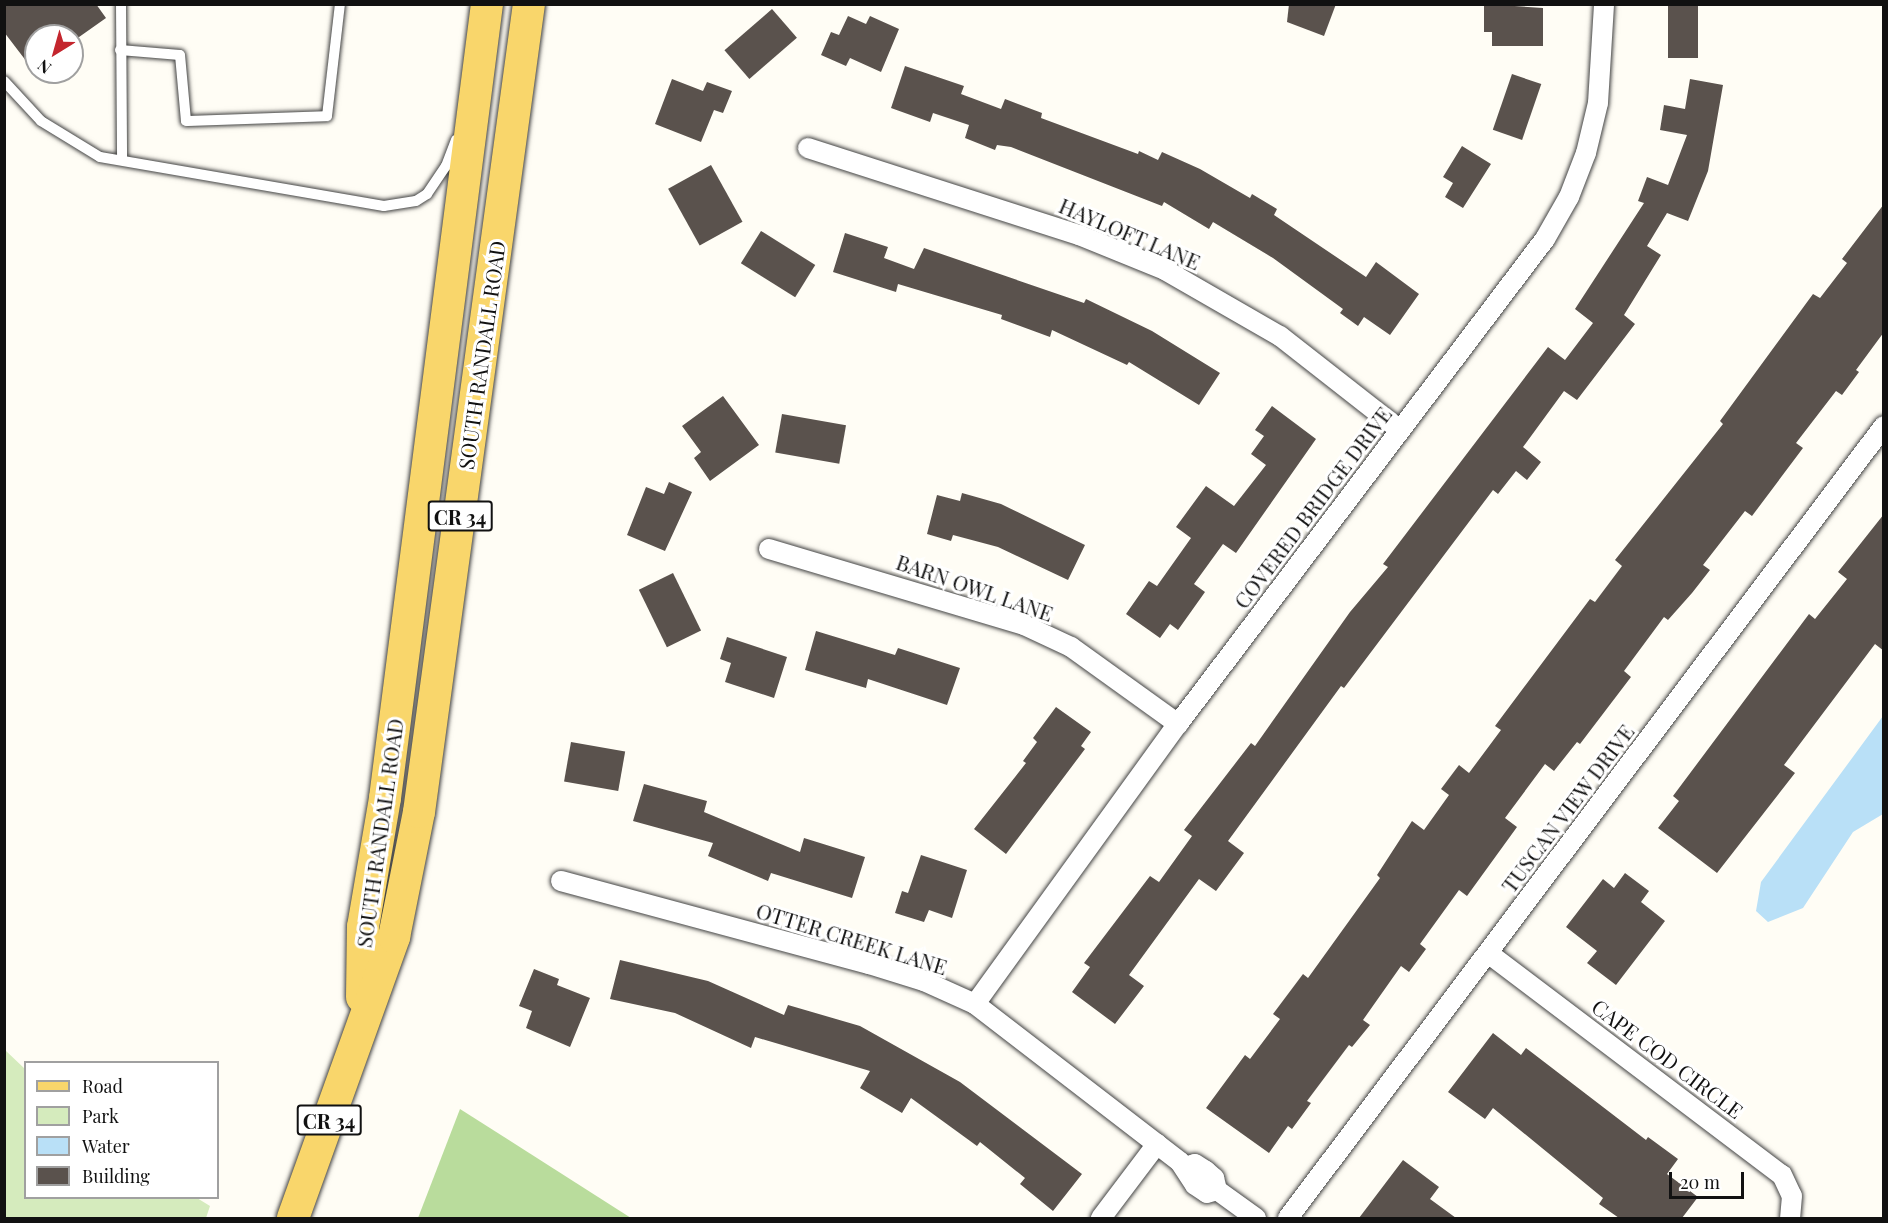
<!DOCTYPE html>
<html>
<head>
<meta charset="utf-8">
<style>
  body { margin:0 }
  #map { position:relative; width:1888px; height:1223px; overflow:hidden; background:#fffdf5; font-family:"Playfair Display",serif }
  div>[style] { position:absolute }
  .green>* { inset:0; background:#d5ebbd }
  .forest>* { inset:0; background:#b9dc9c }
  .water>* { inset:0; background:#b9e0f7 }
  .building>* { inset:0; background:#5a524d; transform-origin:0 0 }
  .roads { filter:drop-shadow(0 0 2px #444) drop-shadow(0 0 2px #444) }
  .service>* { height:10px; margin:-5px; padding:0 5px; transform-origin:5px; border-radius:5px; background:#fff }
  .minor>* { height:20px; margin:-10px; padding:0 10px; transform-origin:10px; border-radius:10px; background:#fff }
  .primary>* { height:32px; margin:-16px; padding:0 16px; transform-origin:16px; border-radius:16px; background:#f9d66b }
  span { translate:-50% -50%; white-space:nowrap; text-align:center; line-height:1.15; -webkit-text-stroke:6px #fff; paint-order:stroke }
  .shield-label span { padding:2px 4px; background:#fff; border:2px solid; border-radius:4px; -webkit-text-stroke-width:0 }
  .shield-label { font-size:20px; color:#111; font-weight:700 }
  .street-label { font-size:21px; color:#111 }
  .frame { position:absolute; inset:0; border:6px solid #111; pointer-events:none }
  .legend { position:absolute; left:24px; top:1061px; width:195px; height:138px; box-sizing:border-box; background:#fff; border:2px solid #a0a0a0; margin:0; padding:8px 10px; list-style:none; font-size:18px; color:#111 }
  .legend li { display:flex; align-items:center; gap:12px; height:30px }
  .legend b { width:30px; border:2px solid #a0a0a0 }
  .north { position:absolute; left:24px; top:24px; width:60px; height:60px; box-sizing:border-box; background:#fff; border:2px solid #a0a0a0; border-radius:50%; rotate:217deg; font-size:16px; font-weight:700; line-height:24px; text-align:center; color:#111 }
  .north::after { content:''; display:block; margin:auto; width:21px; height:27px; background:#c4262e; clip-path:polygon(50% 0,100% 100%,50% 72%,0 100%) }
  .scale { position:absolute; left:1669px; top:1172px; width:75px; height:27px; box-sizing:border-box; border:3px solid #111; border-top:0; padding-left:8px; font-size:18px; line-height:21px; white-space:nowrap; color:#111; -webkit-text-stroke:4px #fff; paint-order:stroke }
</style>
</head>
<body>
<div id="map">
  <div class="green">
    <div style="clip-path:polygon(5px 1050px,25px 1069px,26px 1198px,197px 1198px,210px 1206px,206px 1218px,5px 1218px)"></div>
  </div>
  <div class="forest">
    <div style="clip-path:polygon(460px 1109px,631px 1218px,418px 1218px)"></div>
  </div>
  <div class="water">
    <div style="clip-path:polygon(1883px 716px,1883px 814px,1853px 832px,1803px 908px,1768px 922px,1756px 911px,1761px 882px)"></div>
  </div>
  <div class="building">
    <div style="clip-path:polygon(4px 4px,96px 4px,106px 18px,72px 42px,72px 36px,36px 36px,36px 68px,33px 70px,4px 32px)"></div>
    <div style="clip-path:polygon(1289px 4px,1336px 4px,1324px 36px,1287px 22px)"></div>
    <div style="clip-path:polygon(1484px 4px,1543px 8px,1543px 46px,1492px 46px,1492px 32px,1484px 32px)"></div>
    <div style="left:1668px;top:4px;width:30px;height:54px"></div>
    <div style="left:772px;top:9px;width:38px;height:63px;rotate:49deg"></div>
    <div style="clip-path:polygon(848px 16px,866px 24px,870px 16px,899px 29px,881px 72px,850px 58px,846px 66px,821px 55px,831px 32px,839px 35px)"></div>
    <div style="clip-path:polygon(905px 66px,964px 86px,961px 94px,1001px 109px,1005px 99px,1042px 113px,1041px 118px,1138px 154px,1139px 151px,1158px 160px,1162px 152px,1200px 169px,1250px 198px,1252px 194px,1277px 209px,1274px 215px,1366px 277px,1376px 262px,1419px 294px,1390px 335px,1364px 317px,1358px 326px,1340px 313px,1343px 309px,1273px 258px,1213px 222px,1209px 229px,1164px 202px,1162px 206px,1011px 147px,997px 145px,995px 150px,965px 138px,969px 125px,933px 113px,930px 122px,891px 108px)"></div>
    <div style="left:1512px;top:74px;width:31px;height:59px;rotate:19deg"></div>
    <div style="clip-path:polygon(672px 79px,703px 91px,707px 82px,732px 91px,723px 113px,714px 110px,701px 142px,655px 124px)"></div>
    <div style="clip-path:polygon(1690px 79px,1723px 85px,1708px 171px,1688px 221px,1667px 213px,1647px 246px,1661px 255px,1624px 315px,1635px 324px,1577px 400px,1564px 391px,1523px 447px,1541px 462px,1527px 480px,1516px 471px,1498px 494px,1493px 490px,1344px 688px,1341px 686px,1228px 841px,1244px 853px,1216px 891px,1199px 879px,1129px 975px,1144px 986px,1115px 1024px,1072px 992px,1090px 967px,1084px 963px,1150px 876px,1159px 882px,1192px 836px,1184px 830px,1251px 743px,1255px 746px,1350px 612px,1388px 567px,1383px 564px,1548px 347px,1565px 360px,1593px 323px,1575px 309px,1644px 203px,1638px 201px,1647px 177px,1668px 185px,1687px 135px,1660px 130px,1664px 105px,1685px 109px)"></div>
    <div style="clip-path:polygon(1462px 146px,1491px 164px,1463px 208px,1445px 197px,1453px 183px,1443px 177px)"></div>
    <div style="left:711px;top:165px;width:65px;height:49px;rotate:61deg"></div>
    <div style="clip-path:polygon(1884px 204px,1884px 332px,1856px 370px,1859px 372px,1842px 395px,1836px 391px,1796px 443px,1803px 448px,1752px 516px,1745px 511px,1703px 565px,1710px 570px,1692px 593px,1668px 620px,1664px 617px,1624px 671px,1631px 677px,1580px 744px,1577px 742px,1554px 771px,1545px 764px,1505px 818px,1517px 827px,1467px 896px,1459px 890px,1420px 944px,1426px 949px,1409px 972px,1401px 966px,1363px 1020px,1370px 1025px,1352px 1047px,1349px 1045px,1307px 1101px,1311px 1103px,1292px 1129px,1288px 1126px,1269px 1153px,1206px 1108px,1245px 1055px,1250px 1059px,1280px 1019px,1273px 1014px,1303px 974px,1308px 978px,1380px 878px,1377px 875px,1412px 821px,1424px 830px,1449px 795px,1441px 789px,1459px 765px,1469px 773px,1501px 730px,1495px 726px,1590px 599px,1595px 602px,1622px 566px,1615px 560px,1723px 424px,1720px 421px,1813px 294px,1820px 298px,1847px 263px,1842px 259px)"></div>
    <div style="left:761px;top:231px;width:64px;height:38px;rotate:32deg"></div>
    <div style="clip-path:polygon(845px 233px,888px 247px,884px 258px,914px 269px,924px 248px,1084px 303px,1086px 299px,1152px 331px,1220px 373px,1199px 405px,1129px 362px,1127px 365px,1052px 330px,1050px 337px,1001px 319px,1002px 315px,898px 284px,896px 292px,833px 272px)"></div>
    <div style="clip-path:polygon(723px 396px,759px 445px,710px 481px,694px 458px,701px 452px,682px 426px)"></div>
    <div style="clip-path:polygon(1272px 406px,1316px 439px,1236px 553px,1223px 544px,1194px 584px,1205px 592px,1178px 630px,1170px 624px,1160px 638px,1126px 614px,1149px 581px,1157px 586px,1191px 538px,1176px 527px,1206px 486px,1234px 506px,1266px 465px,1251px 454px,1264px 436px,1255px 430px)"></div>
    <div style="left:782px;top:414px;width:65px;height:39px;rotate:10deg"></div>
    <div style="clip-path:polygon(669px 482px,692px 492px,665px 551px,627px 535px,646px 487px,664px 494px)"></div>
    <div style="clip-path:polygon(962px 493px,1001px 504px,1085px 545px,1068px 580px,998px 547px,953px 535px,951px 541px,927px 534px,937px 495px,960px 501px)"></div>
    <div style="clip-path:polygon(1884px 514px,1884px 651px,1875px 644px,1784px 765px,1795px 773px,1717px 873px,1658px 828px,1679px 801px,1673px 796px,1809px 614px,1815px 619px,1847px 579px,1838px 572px)"></div>
    <div style="left:673px;top:573px;width:64px;height:38px;rotate:64deg"></div>
    <div style="clip-path:polygon(816px 631px,895px 655px,898px 648px,960px 668px,947px 705px,868px 679px,866px 688px,805px 670px)"></div>
    <div style="clip-path:polygon(727px 637px,787px 657px,774px 698px,725px 682px,731px 663px,720px 659px)"></div>
    <div style="clip-path:polygon(1056px 707px,1091px 732px,1081px 746px,1085px 749px,1006px 854px,974px 829px,1026px 763px,1023px 761px,1037px 742px,1033px 738px)"></div>
    <div style="left:571px;top:742px;width:55px;height:40px;rotate:10deg"></div>
    <div style="clip-path:polygon(644px 784px,707px 801px,704px 812px,800px 852px,804px 838px,865px 857px,852px 898px,771px 873px,768px 881px,708px 856px,713px 843px,633px 821px)"></div>
    <div style="clip-path:polygon(921px 855px,967px 870px,952px 918px,929px 910px,924px 922px,895px 913px,902px 891px,908px 893px)"></div>
    <div style="clip-path:polygon(1625px 873px,1649px 891px,1641px 902px,1665px 921px,1616px 985px,1587px 963px,1597px 951px,1566px 927px,1603px 879px,1614px 888px)"></div>
    <div style="clip-path:polygon(620px 960px,708px 981px,784px 1015px,788px 1005px,860px 1026px,960px 1082px,1082px 1174px,1053px 1211px,1020px 1184px,1025px 1178px,980px 1142px,977px 1146px,911px 1098px,902px 1113px,860px 1088px,870px 1071px,755px 1037px,751px 1048px,675px 1013px,610px 999px)"></div>
    <div style="clip-path:polygon(534px 969px,559px 979px,557px 985px,590px 998px,570px 1047px,526px 1028px,532px 1011px,519px 1006px)"></div>
    <div style="clip-path:polygon(1493px 1033px,1521px 1055px,1526px 1048px,1646px 1140px,1648px 1137px,1678px 1159px,1667px 1174px,1698px 1197px,1682px 1218px,1619px 1218px,1599px 1204px,1603px 1198px,1493px 1108px,1485px 1119px,1448px 1092px)"></div>
    <div style="clip-path:polygon(1403px 1160px,1439px 1187px,1430px 1199px,1456px 1218px,1359px 1218px)"></div>
  </div>
  <div class="roads">
    <div class="service">
      <div style="left:121px;top:4px;width:156px;rotate:89.6deg"></div>
      <div style="left:120px;top:50px;width:60px;rotate:4.8deg"></div>
      <div style="left:180px;top:55px;width:66px;rotate:84.8deg"></div>
      <div style="left:186px;top:121px;width:141px;rotate:-2deg"></div>
      <div style="left:327px;top:116px;width:113px;rotate:-83.4deg"></div>
      <div style="left:4px;top:81px;width:54px;rotate:47.2deg"></div>
      <div style="left:41px;top:121px;width:69px;rotate:31.4deg"></div>
      <div style="left:100px;top:157px;width:288px;rotate:9.8deg"></div>
      <div style="left:384px;top:206px;width:32px;rotate:-9deg"></div>
      <div style="left:416px;top:201px;width:13px;rotate:-32deg"></div>
      <div style="left:427px;top:194px;width:34px;rotate:-56deg"></div>
      <div style="left:446px;top:166px;width:28px;rotate:-69deg"></div>
    </div>
    <div class="minor">
      <div style="left:808px;top:148px;width:285px;rotate:17.8deg"></div>
      <div style="left:1079px;top:235px;width:93px;rotate:22.1deg"></div>
      <div style="left:1165px;top:270px;width:133px;rotate:29.9deg"></div>
      <div style="left:1280px;top:336px;width:152px;rotate:38.1deg"></div>
      <div style="left:769px;top:549px;width:266px;rotate:16.6deg"></div>
      <div style="left:1024px;top:625px;width:52px;rotate:25.1deg"></div>
      <div style="left:1071px;top:647px;width:132px;rotate:35.7deg"></div>
      <div style="left:561px;top:881px;width:319px;rotate:15.1deg"></div>
      <div style="left:869px;top:964px;width:58px;rotate:17.2deg"></div>
      <div style="left:924px;top:981px;width:56px;rotate:24.3deg"></div>
      <div style="left:975px;top:1004px;width:259px;rotate:37.6deg"></div>
      <div style="left:1180px;top:1162px;width:27px;rotate:57deg"></div>
      <div style="left:1195px;top:1185px;width:14px;rotate:34deg"></div>
      <div style="left:1207px;top:1193px;width:10px;rotate:-17deg"></div>
      <div style="left:1488px;top:953px;width:368px;rotate:37.1deg"></div>
      <div style="left:1782px;top:1175px;width:23px;rotate:65deg"></div>
      <div style="left:1792px;top:1196px;width:22px;rotate:95deg"></div>
      <div style="left:975px;top:1004px;width:346px;rotate:-54.1deg"></div>
      <div style="left:1178px;top:724px;width:608px;rotate:-52.89deg"></div>
      <div style="left:1545px;top:239px;width:48px;rotate:-60.3deg"></div>
      <div style="left:1569px;top:197px;width:47px;rotate:-68.9deg"></div>
      <div style="left:1586px;top:153px;width:51px;rotate:-76.5deg"></div>
      <div style="left:1598px;top:103px;width:99px;rotate:-86.5deg"></div>
      <div style="left:1185px;top:1167px;width:10px;rotate:-17deg"></div>
      <div style="left:1195px;top:1164px;width:13px;rotate:32deg"></div>
      <div style="left:1206px;top:1171px;width:11px;rotate:41deg"></div>
      <div style="left:1214px;top:1178px;width:12px;rotate:76deg"></div>
      <div style="left:1217px;top:1190px;width:48px;rotate:35.7deg"></div>
      <div style="left:1101px;top:1218px;width:93px;rotate:-52.9deg"></div>
      <div style="left:1288px;top:1218px;width:991px;rotate:-53.04deg"></div>
    </div>
    <div class="primary">
      <div style="left:362px;top:997px;width:70px;rotate:-89.2deg"></div>
      <div style="left:363px;top:927px;width:131px;rotate:-80.3deg"></div>
      <div style="left:385px;top:798px;width:801px;rotate:-82.68deg"></div>
      <div style="left:293px;top:1218px;width:299px;rotate:-70.2deg"></div>
      <div style="left:394px;top:937px;width:127px;rotate:-78.7deg"></div>
      <div style="left:419px;top:812px;width:815px;rotate:-82.25deg"></div>
    </div>
  </div>
  <div class="shield-label">
    <span style="left:460px;top:516px">CR 34</span>
    <span style="left:329px;top:1120px">CR 34</span>
  </div>
  <div class="street-label">
    <span style="left:1130px;top:233px;rotate:23deg">HAYLOFT LANE</span>
    <span style="left:481px;top:355px;rotate:-82deg">SOUTH RANDALL ROAD</span>
    <span style="left:1312px;top:507px;rotate:-53deg">COVERED BRIDGE DRIVE</span>
    <span style="left:975px;top:587px;rotate:19deg">BARN OWL LANE</span>
    <span style="left:1567px;top:808px;rotate:-53deg">TUSCAN VIEW DRIVE</span>
    <span style="left:379px;top:833px;rotate:-82deg">SOUTH RANDALL ROAD</span>
    <span style="left:852px;top:938px;rotate:17deg">OTTER CREEK LANE</span>
    <span style="left:1668px;top:1058px;rotate:37deg">CAPE COD CIRCLE</span>
  </div>
  <div class="frame"></div>
  <ul class="legend">
  <li><b style="height:8px;background:#f9d66b"></b>Road</li>
  <li><b style="height:16px;background:#d5ebbd"></b>Park</li>
  <li><b style="height:16px;background:#b9e0f7"></b>Water</li>
  <li><b style="height:16px;background:#5a524d"></b>Building</li>
  </ul>
  <div class="north">N</div>
  <div class="scale">20 m</div>
</div>
</body>
</html>
